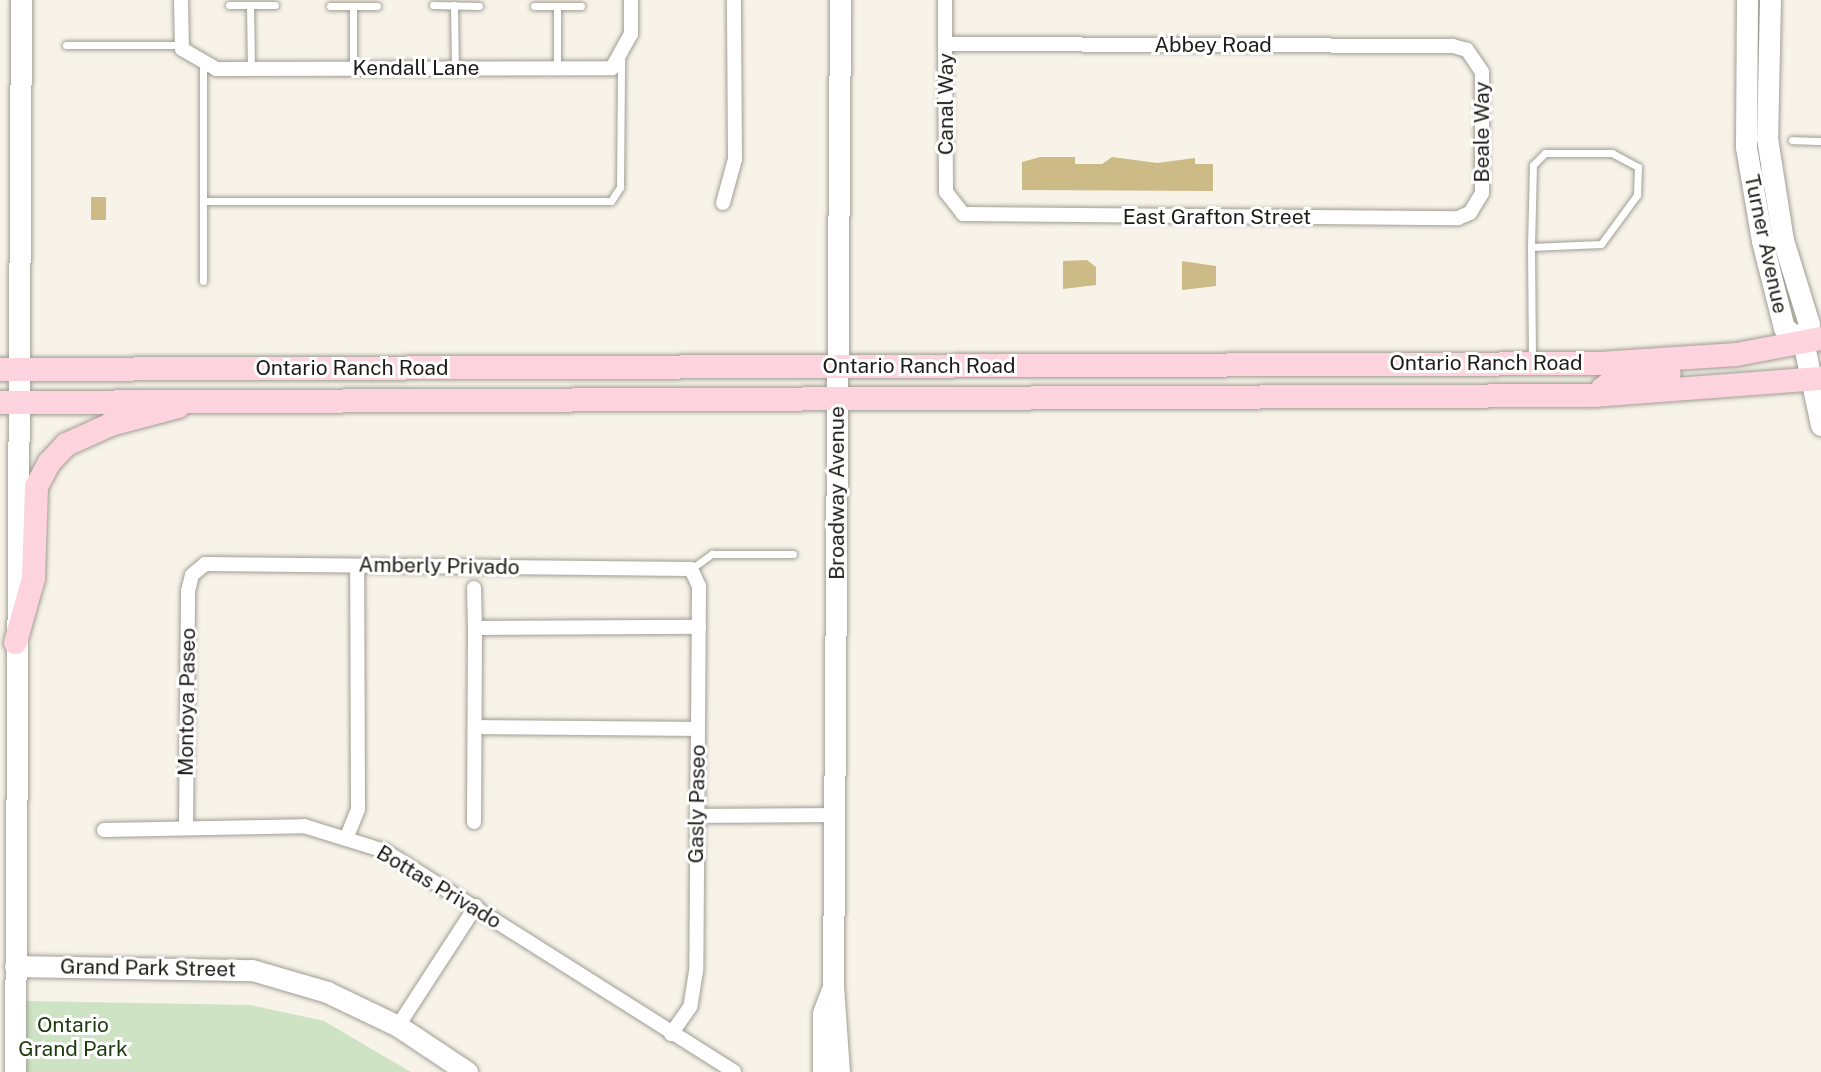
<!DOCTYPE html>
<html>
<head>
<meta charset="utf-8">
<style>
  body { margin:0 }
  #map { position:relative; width:1821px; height:1072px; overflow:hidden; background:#f7f3e9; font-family:"Public Sans",sans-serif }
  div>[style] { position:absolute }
  .green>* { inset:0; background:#cde3c4 }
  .building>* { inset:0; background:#ccba87; transform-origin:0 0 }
  .roads { filter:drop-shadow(0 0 2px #a09d93) drop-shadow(0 0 2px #a09d93) }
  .lane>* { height:7px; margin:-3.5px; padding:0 3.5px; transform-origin:3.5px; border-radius:3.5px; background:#fff }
  .street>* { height:14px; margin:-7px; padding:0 7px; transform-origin:7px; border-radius:7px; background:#fff }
  .secondary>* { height:21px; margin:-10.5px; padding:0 10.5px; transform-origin:10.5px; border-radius:10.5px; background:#fff }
  .primary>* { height:23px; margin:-11.5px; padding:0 11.5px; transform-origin:11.5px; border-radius:11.5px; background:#fdd3dd }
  span { translate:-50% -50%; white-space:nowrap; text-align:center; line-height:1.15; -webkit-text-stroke:6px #fff; paint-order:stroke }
  .street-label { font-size:21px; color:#1e1c19 }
  .park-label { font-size:21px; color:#1c3a0b }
</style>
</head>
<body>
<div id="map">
  <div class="green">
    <div style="clip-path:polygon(26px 1001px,251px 1005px,324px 1021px,411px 1072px,26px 1072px)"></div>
  </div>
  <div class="building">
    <div style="clip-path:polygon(1040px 157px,1075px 157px,1075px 164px,1102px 164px,1112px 157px,1157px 163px,1195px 158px,1195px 164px,1213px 164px,1213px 191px,1022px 190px,1022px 162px)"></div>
    <div style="left:91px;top:197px;width:15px;height:23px"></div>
    <div style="clip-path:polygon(1087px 260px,1096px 267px,1096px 285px,1063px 289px,1063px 261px)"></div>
    <div style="clip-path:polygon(1182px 261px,1216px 266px,1216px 286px,1182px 290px)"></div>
  </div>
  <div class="roads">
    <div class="lane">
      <div style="left:229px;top:5px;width:46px"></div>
      <div style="left:250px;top:5px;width:64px;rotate:89.1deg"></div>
      <div style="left:433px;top:5px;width:46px;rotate:1.2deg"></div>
      <div style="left:454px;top:5px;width:63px;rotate:89.1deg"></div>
      <div style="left:330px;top:6px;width:47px"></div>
      <div style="left:353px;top:6px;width:63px;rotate:90deg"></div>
      <div style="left:534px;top:6px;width:47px"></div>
      <div style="left:557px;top:6px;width:62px;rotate:90deg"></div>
      <div style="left:66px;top:45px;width:115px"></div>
      <div style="left:203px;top:64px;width:217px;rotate:90deg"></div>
      <div style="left:1792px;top:140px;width:29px;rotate:2deg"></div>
      <div style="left:203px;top:201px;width:408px"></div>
      <div style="left:611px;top:201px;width:17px;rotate:-57deg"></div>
      <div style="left:620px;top:187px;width:127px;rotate:-89.5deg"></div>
      <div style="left:1531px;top:247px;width:70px;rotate:-2.5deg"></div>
      <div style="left:1601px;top:244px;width:61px;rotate:-53.7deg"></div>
      <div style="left:1637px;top:195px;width:28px;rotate:-88deg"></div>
      <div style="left:1638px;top:167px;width:30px;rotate:-152deg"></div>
      <div style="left:1612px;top:153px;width:67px;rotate:180deg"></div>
      <div style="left:1545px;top:153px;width:17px;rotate:135deg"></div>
      <div style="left:1533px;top:165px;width:82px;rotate:91.4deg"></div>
      <div style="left:1531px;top:247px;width:112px;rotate:89.5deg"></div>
      <div style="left:691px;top:569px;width:26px;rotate:-36deg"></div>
      <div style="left:712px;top:554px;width:81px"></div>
    </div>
    <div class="street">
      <div style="left:181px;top:0;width:49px;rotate:88.8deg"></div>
      <div style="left:182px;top:49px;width:39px;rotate:30deg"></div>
      <div style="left:216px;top:69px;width:396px;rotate:-0.1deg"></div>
      <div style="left:612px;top:68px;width:39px;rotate:-61deg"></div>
      <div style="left:631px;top:34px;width:34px;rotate:-90deg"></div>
      <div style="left:945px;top:0;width:44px;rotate:90deg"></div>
      <div style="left:945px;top:44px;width:148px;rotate:89.6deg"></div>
      <div style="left:946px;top:192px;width:28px;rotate:52deg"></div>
      <div style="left:963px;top:214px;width:495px;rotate:0.5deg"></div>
      <div style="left:1458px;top:218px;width:13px;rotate:-23deg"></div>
      <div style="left:1470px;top:213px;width:23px;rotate:-59deg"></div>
      <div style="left:1482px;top:193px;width:121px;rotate:-90deg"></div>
      <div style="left:1482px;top:72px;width:27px;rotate:-124deg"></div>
      <div style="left:1467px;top:50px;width:15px;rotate:-164deg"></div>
      <div style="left:1453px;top:46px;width:508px;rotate:-179.77deg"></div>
      <div style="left:723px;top:203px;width:46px;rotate:-74.7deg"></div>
      <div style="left:735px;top:159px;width:159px;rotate:-90.4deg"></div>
      <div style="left:474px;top:588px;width:40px;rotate:88.6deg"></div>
      <div style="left:475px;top:727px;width:223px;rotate:0.5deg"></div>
      <div style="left:697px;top:816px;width:137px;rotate:-0.4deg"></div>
      <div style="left:474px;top:822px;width:194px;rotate:-89.7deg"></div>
      <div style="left:475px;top:628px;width:224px;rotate:-0.3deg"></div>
      <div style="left:186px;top:828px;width:237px;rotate:-89.5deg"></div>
      <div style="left:188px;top:591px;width:16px;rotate:-76deg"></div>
      <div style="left:192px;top:575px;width:17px;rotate:-40deg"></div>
      <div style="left:205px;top:564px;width:486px;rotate:0.6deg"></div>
      <div style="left:691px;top:569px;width:19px;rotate:65deg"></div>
      <div style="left:699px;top:586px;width:385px;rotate:90.4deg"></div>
      <div style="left:696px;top:971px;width:36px;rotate:99deg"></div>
      <div style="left:690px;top:1007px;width:33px;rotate:125deg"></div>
      <div style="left:104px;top:830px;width:200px;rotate:-1.1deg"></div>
      <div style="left:304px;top:826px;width:85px;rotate:17.2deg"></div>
      <div style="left:385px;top:851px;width:413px;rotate:32.3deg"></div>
      <div style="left:346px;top:839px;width:32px;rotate:-68deg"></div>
      <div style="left:358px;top:809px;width:243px;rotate:-90.2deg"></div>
      <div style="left:398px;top:1026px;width:143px;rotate:-57deg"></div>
    </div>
    <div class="secondary">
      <div style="left:1747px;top:0;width:147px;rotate:90.4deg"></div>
      <div style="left:1746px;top:147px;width:95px;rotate:80.3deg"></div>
      <div style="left:1762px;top:241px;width:90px;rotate:75.8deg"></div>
      <div style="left:1784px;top:328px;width:23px;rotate:34deg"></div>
      <div style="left:1770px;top:0;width:138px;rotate:91.2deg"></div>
      <div style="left:1767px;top:138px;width:103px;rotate:81.1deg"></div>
      <div style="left:1783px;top:240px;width:88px;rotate:72.8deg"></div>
      <div style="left:1809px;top:324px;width:18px;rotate:109deg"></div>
      <div style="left:1803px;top:341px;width:86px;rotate:77.9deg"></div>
      <div style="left:15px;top:966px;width:237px;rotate:1deg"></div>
      <div style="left:252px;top:970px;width:78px;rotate:16.3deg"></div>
      <div style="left:327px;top:992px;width:79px;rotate:25.6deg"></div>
      <div style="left:398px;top:1026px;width:83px;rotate:33.7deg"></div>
      <div style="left:15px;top:1072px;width:1072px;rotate:-89.68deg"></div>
      <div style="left:823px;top:1072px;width:59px;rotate:-90deg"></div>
      <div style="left:823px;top:1013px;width:28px;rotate:-69deg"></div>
      <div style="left:839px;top:1072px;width:85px;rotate:-94deg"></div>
      <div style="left:833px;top:987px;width:987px;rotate:-89.59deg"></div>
    </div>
    <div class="primary">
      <div style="left:0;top:369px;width:1599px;rotate:-0.21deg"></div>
      <div style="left:1599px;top:363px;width:137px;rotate:-3.8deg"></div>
      <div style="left:1736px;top:354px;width:86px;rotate:-10.7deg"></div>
      <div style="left:1602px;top:388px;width:14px;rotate:-36deg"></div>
      <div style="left:1613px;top:380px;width:56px;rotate:-7.1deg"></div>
      <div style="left:0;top:402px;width:1594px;rotate:-0.25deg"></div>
      <div style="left:1594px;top:395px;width:228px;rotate:-4.3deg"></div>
      <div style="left:15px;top:642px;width:66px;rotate:-74.3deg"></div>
      <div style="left:33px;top:578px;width:92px;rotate:-88.1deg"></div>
      <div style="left:36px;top:486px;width:27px;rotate:-62deg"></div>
      <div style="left:49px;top:462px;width:25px;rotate:-47deg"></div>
      <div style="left:66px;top:444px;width:48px;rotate:-24.4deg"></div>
      <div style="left:110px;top:424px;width:70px;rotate:-14.8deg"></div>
    </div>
  </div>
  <div class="street-label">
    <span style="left:1213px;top:45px">Abbey Road</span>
    <span style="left:416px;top:68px">Kendall Lane</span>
    <span style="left:946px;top:104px;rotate:-90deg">Canal Way</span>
    <span style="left:1482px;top:132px;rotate:-90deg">Beale Way</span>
    <span style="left:1217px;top:217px">East Grafton Street</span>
    <span style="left:1766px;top:244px;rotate:78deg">Turner Avenue</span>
    <span style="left:1486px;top:363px">Ontario Ranch Road</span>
    <span style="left:919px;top:366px">Ontario Ranch Road</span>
    <span style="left:352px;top:368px">Ontario Ranch Road</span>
    <span style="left:837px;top:493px;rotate:-90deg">Broadway Avenue</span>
    <span style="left:439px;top:566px;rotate:1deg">Amberly Privado</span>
    <span style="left:187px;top:702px;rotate:-89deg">Montoya Paseo</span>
    <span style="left:697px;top:804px;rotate:-89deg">Gasly Paseo</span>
    <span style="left:439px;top:887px;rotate:31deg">Bottas Privado</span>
    <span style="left:148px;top:968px;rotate:1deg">Grand Park Street</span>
  </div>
  <div class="park-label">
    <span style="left:73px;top:1037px">Ontario<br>Grand Park</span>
  </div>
</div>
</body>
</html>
